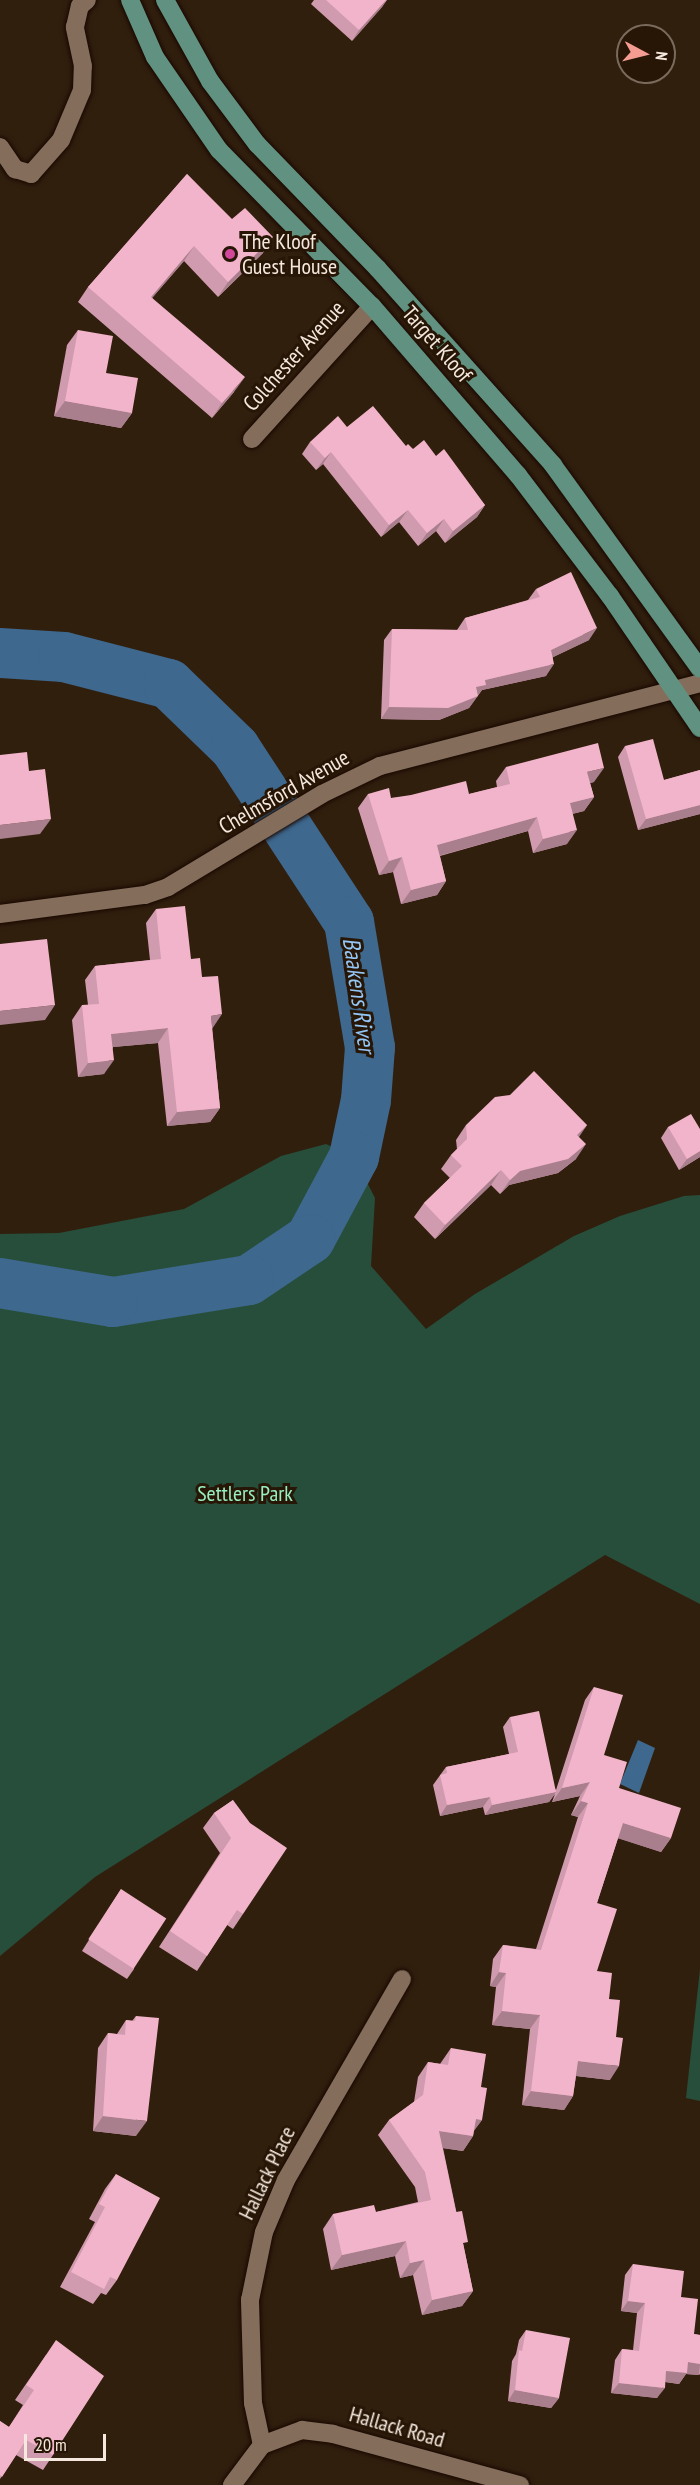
<!DOCTYPE html>
<html>
<head>
<meta charset="utf-8">
<style>
  body { margin:0 }
  #map { position:relative; width:700px; height:2485px; overflow:hidden; background:#311f0e; font-family:"PT Sans Narrow",sans-serif }
  div>[style] { position:absolute }
  .green>* { inset:0; background:#274e3b }
  .water>* { inset:0; background:#3e688e }
  .river>* { height:50px; margin:-25px; padding:0 25px; transform-origin:25px; border-radius:25px; background:#3e688e }
  .roads { filter:drop-shadow(0 0 2px #190800) drop-shadow(0 0 2px #190800) }
  .minor>* { height:18px; margin:-9px; padding:0 9px; transform-origin:9px; border-radius:9px; background:#846d5b }
  .major>* { height:18px; margin:-9px; padding:0 9px; transform-origin:9px; border-radius:9px; background:#619281 }
  .wall>* { inset:0; background:#d09bae }
  .shaded-wall>* { inset:0; background:#a97e8d }
  .building>* { inset:0; background:#f2b4ca; transform-origin:0 0 }
  .dots>* { width:16px; height:16px; translate:-50% -50%; box-sizing:border-box; border:3px solid #271606; border-radius:50% }
  span { translate:-50% -50%; white-space:nowrap; text-align:center; line-height:1.15; -webkit-text-stroke:6px #271606; paint-order:stroke }
  .poi-label { font-size:22px; color:#f5e8de }
  .left { translate:0 -50%; text-align:left }
  .street-label { font-size:22px; color:#f5e8de }
  .park-label { font-size:22px; color:#96eec1 }
  .water-label { font-size:24px; color:#93c5f5; font-style:italic }
  .north { position:absolute; left:616px; top:24px; width:60px; height:60px; box-sizing:border-box; background:#271606; border:2px solid #796a5c; border-radius:50%; rotate:97deg; font-size:16px; font-weight:700; line-height:24px; text-align:center; color:#f5e8de }
  .north::after { content:''; display:block; margin:auto; width:21px; height:27px; background:#f59c92; clip-path:polygon(50% 0,100% 100%,50% 72%,0 100%) }
  .scale { position:absolute; left:24px; top:2434px; width:82px; height:27px; box-sizing:border-box; border:3px solid #f5e8de; border-top:0; padding-left:8px; font-size:18px; line-height:21px; white-space:nowrap; color:#f5e8de; -webkit-text-stroke:4px #271606; paint-order:stroke }
</style>
</head>
<body>
<div id="map">
  <div class="green">
    <div style="clip-path:polygon(326px 1144px,354px 1157px,375px 1198px,371px 1266px,426px 1329px,475px 1294px,574px 1236px,620px 1216px,684px 1196px,700px 1195px,700px 1604px,605px 1555px,95px 1877px,0 1956px,0 1234px,59px 1233px,184px 1209px,281px 1156px)"></div>
    <div style="clip-path:polygon(700px 1969px,700px 2101px,686px 2098px)"></div>
  </div>
  <div class="water">
    <div style="clip-path:polygon(638px 1740px,655px 1748px,639px 1793px,620px 1784px)"></div>
  </div>
  <div class="river">
    <div style="left:0;top:653px;width:64px;rotate:3.6deg"></div>
    <div style="left:64px;top:657px;width:108px;rotate:14.4deg"></div>
    <div style="left:169px;top:684px;width:92px;rotate:44.1deg"></div>
    <div style="left:235px;top:748px;width:208px;rotate:56.8deg"></div>
    <div style="left:349px;top:922px;width:127px;rotate:80.5deg"></div>
    <div style="left:370px;top:1047px;width:53px;rotate:94.3deg"></div>
    <div style="left:366px;top:1100px;width:58px;rotate:101.9deg"></div>
    <div style="left:354px;top:1157px;width:93px;rotate:118.2deg"></div>
    <div style="left:310px;top:1239px;width:73px;rotate:146.1deg"></div>
    <div style="left:249px;top:1280px;width:138px;rotate:170.8deg"></div>
    <div style="left:113px;top:1302px;width:115px;rotate:-170.5deg"></div>
  </div>
  <div class="roads">
    <div class="minor">
      <div style="left:0;top:147px;width:27px;rotate:56deg"></div>
      <div style="left:15px;top:169px;width:17px;rotate:17deg"></div>
      <div style="left:31px;top:174px;width:45px;rotate:-48.6deg"></div>
      <div style="left:61px;top:140px;width:54px;rotate:-67.2deg"></div>
      <div style="left:82px;top:90px;width:24px;rotate:-88deg"></div>
      <div style="left:83px;top:66px;width:40px;rotate:-102deg"></div>
      <div style="left:75px;top:27px;width:22px;rotate:-77deg"></div>
      <div style="left:80px;top:6px;width:9px;rotate:-41deg"></div>
      <div style="left:252px;top:439px;width:179px;rotate:-47.9deg"></div>
      <div style="left:0;top:914px;width:146px;rotate:-7.5deg"></div>
      <div style="left:145px;top:895px;width:24px;rotate:-19deg"></div>
      <div style="left:168px;top:887px;width:180px;rotate:-31.1deg"></div>
      <div style="left:322px;top:794px;width:64px;rotate:-25.8deg"></div>
      <div style="left:380px;top:766px;width:331px;rotate:-14.5deg"></div>
      <div style="left:262px;top:2445px;width:43px;rotate:-102.1deg"></div>
      <div style="left:253px;top:2403px;width:103px;rotate:-91.7deg"></div>
      <div style="left:250px;top:2300px;width:69px;rotate:-78.4deg"></div>
      <div style="left:264px;top:2232px;width:56px;rotate:-67.1deg"></div>
      <div style="left:286px;top:2180px;width:232px;rotate:-60deg"></div>
      <div style="left:232px;top:2485px;width:50px;rotate:-53.1deg"></div>
      <div style="left:262px;top:2445px;width:43px;rotate:-20.6deg"></div>
      <div style="left:302px;top:2430px;width:31px;rotate:7deg"></div>
      <div style="left:333px;top:2434px;width:194px;rotate:15.3deg"></div>
    </div>
    <div class="major">
      <div style="left:130px;top:0;width:62px;rotate:66.3deg"></div>
      <div style="left:155px;top:57px;width:113px;rotate:55.5deg"></div>
      <div style="left:219px;top:150px;width:219px;rotate:45.6deg"></div>
      <div style="left:372px;top:306px;width:223px;rotate:49.2deg"></div>
      <div style="left:518px;top:475px;width:152px;rotate:52.8deg"></div>
      <div style="left:610px;top:596px;width:160px;rotate:55.7deg"></div>
      <div style="left:165px;top:0;width:93px;rotate:60.9deg"></div>
      <div style="left:210px;top:81px;width:79px;rotate:53.3deg"></div>
      <div style="left:257px;top:144px;width:174px;rotate:45.9deg"></div>
      <div style="left:378px;top:269px;width:263px;rotate:48.2deg"></div>
      <div style="left:553px;top:465px;width:251px;rotate:54.2deg"></div>
    </div>
  </div>
  <div class="wall">
    <div style="clip-path:polygon(314px 0,387px 0,382px 7px,352px 41px,311px 4px)"></div>
    <div style="clip-path:polygon(187px 174px,263px 253px,218px 297px,184px 261px,152px 298px,234px 392px,212px 418px,78px 302px,88px 287px)"></div>
    <div style="clip-path:polygon(78px 330px,106px 373px,132px 413px,121px 428px,54px 416px,67px 345px)"></div>
    <div style="clip-path:polygon(347px 427px,413px 449px,436px 456px,485px 505px,477px 517px,445px 543px,436px 531px,418px 546px,399px 522px,381px 537px,323px 464px,316px 470px,302px 454px,310px 442px)"></div>
    <div style="clip-path:polygon(536px 589px,589px 640px,553px 657px,546px 676px,482px 690px,469px 708px,439px 720px,381px 719px,384px 640px,392px 629px,457px 630px,465px 618px,528px 600px)"></div>
    <div style="clip-path:polygon(625px 746px,664px 780px,700px 770px,700px 814px,638px 830px,618px 757px)"></div>
    <div style="clip-path:polygon(506px 767px,594px 782px,590px 783px,594px 797px,584px 811px,572px 814px,567px 844px,533px 853px,528px 831px,440px 856px,446px 881px,437px 895px,401px 904px,393px 872px,379px 875px,358px 808px,368px 794px,391px 798px,469px 794px,497px 787px,496px 781px)"></div>
    <div style="clip-path:polygon(156px 909px,191px 959px,202px 977px,212px 1029px,220px 1108px,210px 1122px,167px 1126px,158px 1043px,113px 1047px,104px 1074px,78px 1077px,72px 1020px,82px 1005px,88px 1005px,85px 980px,95px 966px,150px 960px,146px 923px)"></div>
    <div style="clip-path:polygon(466px 1125px,587px 1125px,578px 1137px,576px 1159px,558px 1173px,509px 1185px,500px 1194px,491px 1185px,435px 1239px,414px 1217px,424px 1203px,450px 1178px,441px 1169px,451px 1155px,457px 1149px,456px 1140px)"></div>
    <div style="clip-path:polygon(668px 1127px,700px 1129px,700px 1157px,679px 1170px,661px 1138px)"></div>
    <div style="clip-path:polygon(594px 1687px,604px 1755px,619px 1788px,671px 1838px,661px 1852px,618px 1838px,597px 1903px,597px 1971px,609px 1999px,610px 2080px,576px 2076px,573px 2096px,564px 2110px,522px 2105px,530px 2029px,492px 2025px,496px 1987px,490px 1986px,493px 1959px,503px 1945px,536px 1949px,578px 1817px,571px 1815px,580px 1796px,552px 1802px,555px 1794px,549px 1802px,485px 1815px,483px 1807px,440px 1816px,433px 1785px,446px 1767px,509px 1754px,503px 1727px,510px 1717px,556px 1790px,585px 1700px)"></div>
    <div style="clip-path:polygon(233px 1800px,243px 1914px,233px 1929px,227px 1925px,197px 1971px,159px 1947px,220px 1853px,203px 1828px,214px 1813px)"></div>
    <div style="clip-path:polygon(121px 1889px,134px 1969px,127px 1979px,82px 1951px)"></div>
    <div style="clip-path:polygon(136px 2016px,136px 2136px,93px 2131px,98px 2048px,108px 2033px,117px 2034px,126px 2020px,132px 2021px)"></div>
    <div style="clip-path:polygon(451px 2048px,481px 2087px,482px 2120px,474px 2130px,473px 2136px,463px 2151px,443px 2148px,473px 2291px,462px 2306px,422px 2315px,413px 2275px,400px 2278px,395px 2256px,331px 2270px,323px 2229px,333px 2214px,376px 2212px,418px 2202px,415px 2187px,378px 2135px,389px 2120px,414px 2102px,418px 2077px,428px 2062px,440px 2064px)"></div>
    <div style="clip-path:polygon(116px 2174px,117px 2280px,106px 2295px,101px 2293px,93px 2304px,60px 2287px,95px 2222px,89px 2219px,105px 2189px)"></div>
    <div style="clip-path:polygon(633px 2264px,681px 2297px,694px 2334px,700px 2335px,700px 2374px,699px 2375px,686px 2374px,679px 2384px,665px 2382px,657px 2398px,611px 2393px,615px 2360px,622px 2349px,633px 2350px,637px 2313px,621px 2311px,625px 2275px)"></div>
    <div style="clip-path:polygon(526px 2330px,559px 2398px,551px 2408px,508px 2401px,512px 2361px,516px 2354px,519px 2340px)"></div>
    <div style="clip-path:polygon(46px 2355px,53px 2455px,43px 2470px,16px 2455px,0 2479px,0 2421px,9px 2427px,23px 2405px,15px 2400px)"></div>
  </div>
  <div class="shaded-wall">
    <div style="clip-path:polygon(386px 0,382px 7px,352px 41px,359px 30px)"></div>
    <div style="clip-path:polygon(273px 237px,263px 253px,218px 297px,228px 282px)"></div>
    <div style="clip-path:polygon(194px 246px,184px 261px,140px 312px,151px 297px)"></div>
    <div style="clip-path:polygon(245px 377px,234px 392px,212px 418px,222px 403px)"></div>
    <div style="clip-path:polygon(65px 401px,132px 413px,121px 428px,54px 416px)"></div>
    <div style="clip-path:polygon(331px 452px,323px 464px,316px 470px,325px 458px)"></div>
    <div style="clip-path:polygon(485px 505px,477px 517px,445px 543px,453px 531px)"></div>
    <div style="clip-path:polygon(408px 510px,399px 522px,381px 537px,389px 525px)"></div>
    <div style="clip-path:polygon(444px 519px,436px 531px,418px 546px,427px 533px)"></div>
    <div style="clip-path:polygon(597px 628px,589px 640px,543px 662px,551px 650px)"></div>
    <div style="clip-path:polygon(554px 664px,546px 676px,482px 690px,469px 708px,439px 720px,381px 719px,389px 707px,476px 687px,485px 680px)"></div>
    <div style="clip-path:polygon(604px 768px,594px 782px,577px 786px,587px 772px)"></div>
    <div style="clip-path:polygon(594px 797px,584px 811px,560px 817px,570px 803px)"></div>
    <div style="clip-path:polygon(700px 805px,700px 814px,638px 830px,646px 819px)"></div>
    <div style="clip-path:polygon(537px 817px,528px 831px,427px 859px,437px 845px)"></div>
    <div style="clip-path:polygon(51px 819px,40px 834px,0 839px,0 825px)"></div>
    <div style="clip-path:polygon(577px 830px,567px 844px,533px 853px,543px 839px)"></div>
    <div style="clip-path:polygon(402px 857px,393px 872px,379px 875px,389px 861px)"></div>
    <div style="clip-path:polygon(446px 881px,437px 895px,401px 904px,411px 890px)"></div>
    <div style="clip-path:polygon(55px 1005px,45px 1020px,0 1025px,0 1011px)"></div>
    <div style="clip-path:polygon(222px 1014px,212px 1029px,211px 1016px)"></div>
    <div style="clip-path:polygon(168px 1028px,158px 1043px,102px 1048px,111px 1034px)"></div>
    <div style="clip-path:polygon(114px 1060px,104px 1074px,78px 1077px,88px 1063px)"></div>
    <div style="clip-path:polygon(220px 1108px,210px 1122px,167px 1126px,177px 1112px)"></div>
    <div style="clip-path:polygon(587px 1125px,577px 1140px,577px 1135px)"></div>
    <div style="clip-path:polygon(586px 1144px,576px 1159px,558px 1173px,509px 1185px,500px 1194px,510px 1180px,520px 1171px)"></div>
    <div style="clip-path:polygon(700px 1151px,700px 1157px,679px 1170px,687px 1159px)"></div>
    <div style="clip-path:polygon(501px 1170px,491px 1185px,435px 1239px,445px 1225px)"></div>
    <div style="clip-path:polygon(590px 1782px,580px 1796px,552px 1802px,562px 1788px)"></div>
    <div style="clip-path:polygon(556px 1792px,549px 1802px,485px 1815px,492px 1805px)"></div>
    <div style="clip-path:polygon(490px 1797px,483px 1807px,440px 1816px,447px 1805px)"></div>
    <div style="clip-path:polygon(581px 1801px,588px 1803px,578px 1817px,571px 1815px)"></div>
    <div style="clip-path:polygon(623px 1823px,671px 1838px,661px 1852px,614px 1837px)"></div>
    <div style="clip-path:polygon(499px 1972px,506px 1973px,496px 1987px,490px 1986px)"></div>
    <div style="clip-path:polygon(502px 2011px,540px 2015px,530px 2029px,492px 2025px)"></div>
    <div style="clip-path:polygon(578px 2061px,619px 2066px,610px 2080px,568px 2075px)"></div>
    <div style="clip-path:polygon(531px 2091px,573px 2096px,564px 2110px,522px 2105px)"></div>
    <div style="clip-path:polygon(103px 2116px,147px 2121px,136px 2136px,93px 2131px)"></div>
    <div style="clip-path:polygon(476px 2119px,482px 2120px,471px 2135px)"></div>
    <div style="clip-path:polygon(439px 2131px,473px 2136px,463px 2151px,428px 2146px)"></div>
    <div style="clip-path:polygon(406px 2241px,395px 2256px,331px 2270px,342px 2255px)"></div>
    <div style="clip-path:polygon(424px 2260px,413px 2275px,400px 2278px,410px 2263px)"></div>
    <div style="clip-path:polygon(473px 2291px,462px 2306px,422px 2315px,432px 2300px)"></div>
    <div style="clip-path:polygon(628px 2301px,645px 2303px,637px 2313px,621px 2311px)"></div>
    <div style="clip-path:polygon(688px 2362px,700px 2364px,699px 2375px,686px 2374px,679px 2384px,659px 2381px,666px 2371px)"></div>
    <div style="clip-path:polygon(619px 2383px,665px 2388px,657px 2398px,611px 2393px)"></div>
    <div style="clip-path:polygon(515px 2390px,559px 2398px,551px 2408px,508px 2401px)"></div>
  </div>
  <div class="building">
    <div style="clip-path:polygon(326px 0,386px 0,359px 30px)"></div>
    <div style="clip-path:polygon(187px 174px,232px 219px,245px 208px,273px 237px,228px 282px,194px 246px,151px 297px,245px 377px,222px 403px,88px 287px)"></div>
    <div style="clip-path:polygon(78px 330px,113px 336px,106px 373px,138px 378px,132px 413px,65px 401px)"></div>
    <div style="clip-path:polygon(373px 406px,406px 446px,408px 444px,413px 449px,424px 440px,436px 456px,444px 449px,485px 505px,453px 531px,444px 519px,427px 533px,408px 510px,389px 525px,331px 452px,325px 458px,310px 442px,338px 416px,347px 427px)"></div>
    <div style="clip-path:polygon(571px 572px,597px 628px,551px 650px,554px 664px,485px 680px,486px 685px,476px 687px,478px 696px,448px 708px,389px 707px,392px 629px,468px 630px,465px 618px,540px 597px,536px 589px)"></div>
    <div style="clip-path:polygon(653px 739px,664px 780px,700px 770px,700px 805px,646px 819px,625px 746px)"></div>
    <div style="clip-path:polygon(598px 743px,604px 768px,587px 772px,594px 797px,570px 803px,577px 830px,543px 839px,537px 817px,437px 845px,446px 881px,411px 890px,402px 857px,389px 861px,368px 794px,389px 788px,391px 798px,411px 795px,466px 781px,469px 794px,510px 784px,506px 767px)"></div>
    <div style="clip-path:polygon(27px 752px,29px 771px,45px 769px,51px 819px,0 825px,0 755px)"></div>
    <div style="clip-path:polygon(185px 906px,191px 959px,200px 958px,202px 977px,218px 976px,222px 1014px,211px 1016px,220px 1108px,177px 1112px,168px 1028px,111px 1034px,114px 1060px,88px 1063px,82px 1005px,99px 1004px,95px 966px,161px 959px,156px 909px)"></div>
    <div style="clip-path:polygon(47px 939px,55px 1005px,0 1011px,0 944px)"></div>
    <div style="clip-path:polygon(534px 1071px,587px 1125px,577px 1135px,586px 1144px,568px 1159px,520px 1171px,510px 1180px,501px 1170px,445px 1225px,424px 1203px,462px 1166px,451px 1155px,467px 1139px,466px 1125px,495px 1097px,510px 1095px)"></div>
    <div style="clip-path:polygon(691px 1114px,700px 1129px,700px 1151px,687px 1159px,668px 1127px)"></div>
    <div style="clip-path:polygon(594px 1687px,623px 1695px,604px 1755px,627px 1762px,619px 1788px,681px 1808px,671px 1838px,623px 1823px,597px 1903px,617px 1909px,597px 1971px,612px 1973px,609px 1999px,620px 2000px,616px 2037px,623px 2038px,619px 2066px,578px 2061px,573px 2096px,531px 2091px,540px 2015px,502px 2011px,506px 1973px,499px 1972px,503px 1945px,541px 1950px,588px 1803px,581px 1801px,590px 1782px,562px 1788px)"></div>
    <div style="clip-path:polygon(539px 1711px,556px 1792px,492px 1805px,490px 1797px,447px 1805px,440px 1775px,447px 1773px,446px 1767px,518px 1752px,510px 1717px)"></div>
    <div style="clip-path:polygon(233px 1800px,250px 1823px,287px 1848px,243px 1914px,237px 1910px,207px 1956px,170px 1931px,231px 1838px,214px 1813px)"></div>
    <div style="left:121px;top:1889px;width:54px;height:60px;rotate:33deg"></div>
    <div style="clip-path:polygon(136px 2016px,159px 2018px,147px 2121px,103px 2116px,108px 2033px,125px 2035px,126px 2020px,135px 2021px)"></div>
    <div style="clip-path:polygon(451px 2048px,486px 2054px,481px 2087px,487px 2088px,482px 2120px,476px 2119px,473px 2136px,439px 2131px,456px 2212px,462px 2211px,468px 2242px,463px 2243px,473px 2291px,432px 2300px,424px 2260px,410px 2263px,406px 2241px,342px 2255px,333px 2214px,374px 2205px,376px 2212px,431px 2200px,425px 2172px,389px 2120px,423px 2095px,428px 2062px,448px 2065px)"></div>
    <div style="clip-path:polygon(116px 2174px,160px 2198px,117px 2280px,110px 2277px,104px 2289px,71px 2272px,105px 2207px,99px 2204px)"></div>
    <div style="clip-path:polygon(633px 2264px,684px 2271px,681px 2297px,698px 2299px,694px 2334px,700px 2335px,700px 2364px,688px 2362px,687px 2373px,666px 2371px,665px 2388px,619px 2383px,622px 2349px,639px 2351px,645px 2303px,628px 2301px)"></div>
    <div style="clip-path:polygon(526px 2330px,570px 2338px,559px 2398px,515px 2390px,519px 2350px,522px 2351px)"></div>
    <div style="clip-path:polygon(56px 2340px,104px 2376px,53px 2455px,26px 2440px,2px 2477px,0 2475px,0 2421px,9px 2427px,34px 2390px,26px 2385px)"></div>
  </div>
  <div class="dots">
    <div style="left:230px;top:254px;background:#d1479c"></div>
  </div>
  <div class="poi-label">
    <span class="left" style="left:242px;top:254px">The Kloof<br>Guest House</span>
  </div>
  <div class="street-label">
    <span style="left:437px;top:344px;rotate:49deg">Target Kloof</span>
    <span style="left:294px;top:356px;rotate:-48deg">Colchester Avenue</span>
    <span style="left:284px;top:792px;rotate:-30deg">Chelmsford Avenue</span>
    <span style="left:267px;top:2173px;rotate:-64deg">Hallack Place</span>
    <span style="left:397px;top:2427px;rotate:16deg">Hallack Road</span>
  </div>
  <div class="park-label">
    <span style="left:245px;top:1494px">Settlers Park</span>
  </div>
  <div class="water-label">
    <span style="left:359px;top:995px;rotate:82deg">Baakens River</span>
  </div>
  <div class="north">N</div>
  <div class="scale">20 m</div>
</div>
</body>
</html>
